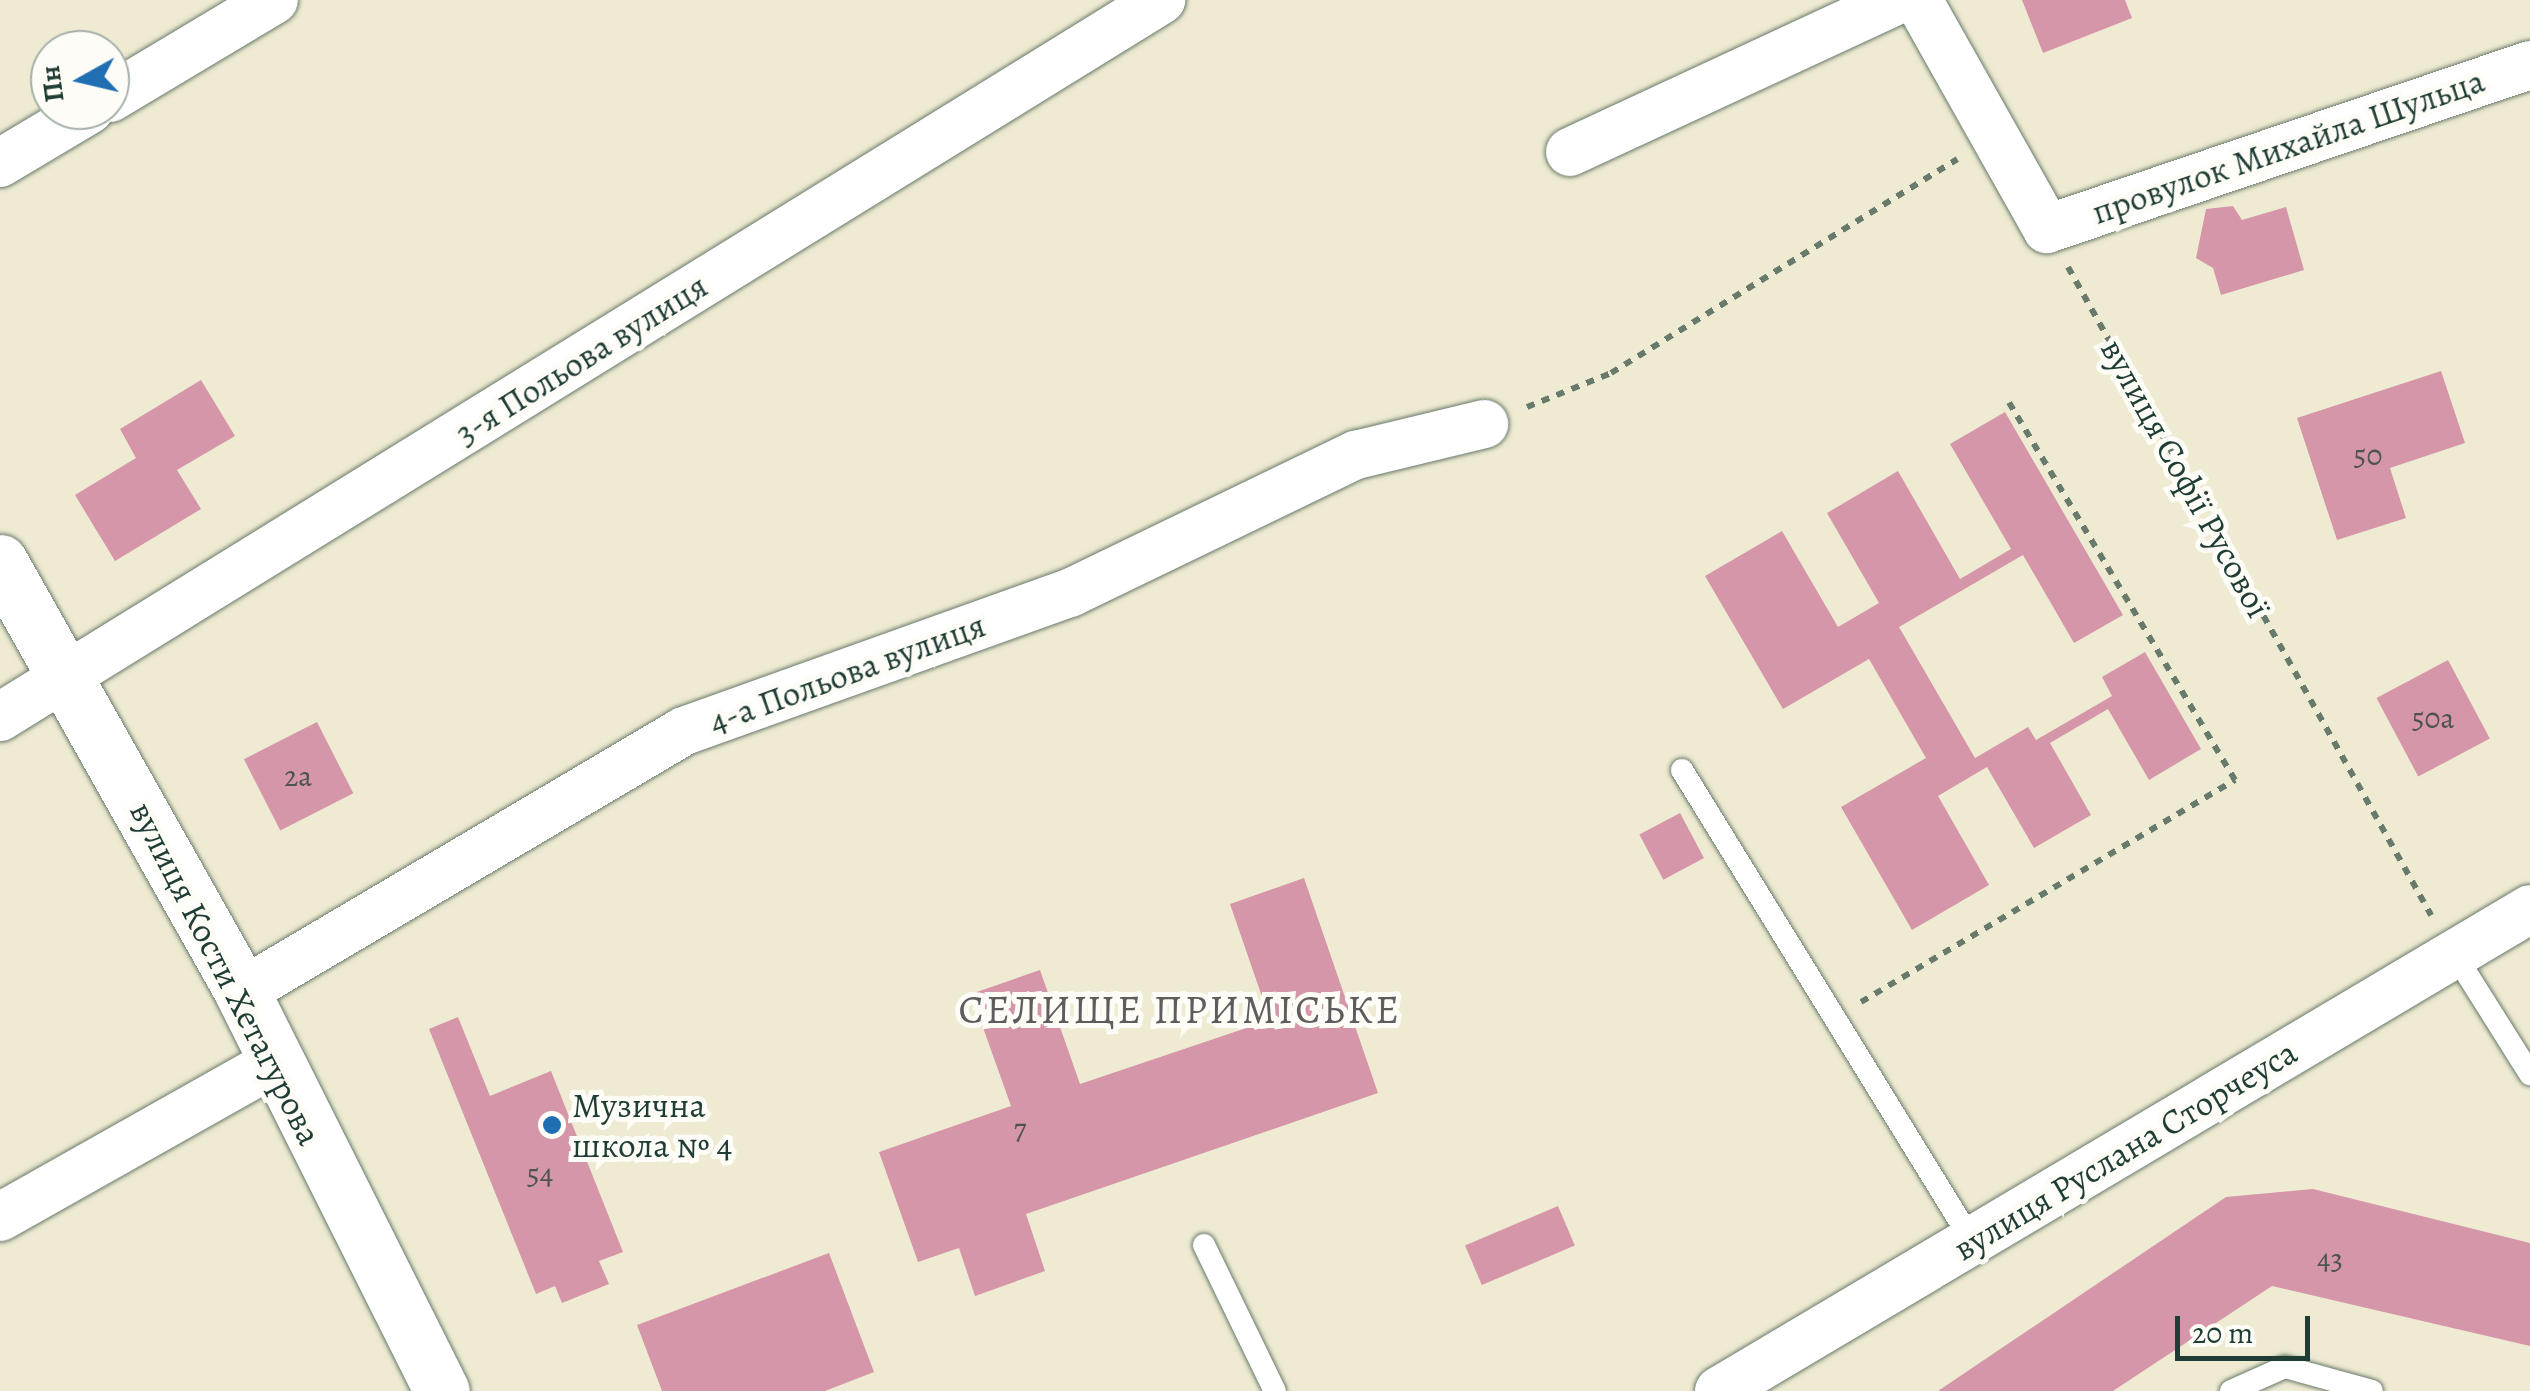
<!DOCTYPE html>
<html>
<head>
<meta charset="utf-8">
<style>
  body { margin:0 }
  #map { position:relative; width:2530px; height:1391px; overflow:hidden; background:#efebd2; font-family:Alegreya,serif }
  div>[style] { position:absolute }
  .building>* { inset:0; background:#d596a9; transform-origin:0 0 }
  .path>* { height:6px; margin-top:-3px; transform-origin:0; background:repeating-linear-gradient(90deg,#687a6b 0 8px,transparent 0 16px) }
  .roads { filter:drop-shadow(0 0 2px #687a6b) drop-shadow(0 0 2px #687a6b) }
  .lane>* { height:22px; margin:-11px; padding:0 11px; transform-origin:11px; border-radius:11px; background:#fff }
  .street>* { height:48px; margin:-24px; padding:0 24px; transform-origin:24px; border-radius:24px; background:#fff }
  .secondary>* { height:55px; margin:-27.5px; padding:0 27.5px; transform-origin:27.5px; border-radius:27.5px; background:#fff }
  .dots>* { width:28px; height:28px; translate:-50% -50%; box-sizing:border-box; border:5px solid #fdfcf7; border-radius:50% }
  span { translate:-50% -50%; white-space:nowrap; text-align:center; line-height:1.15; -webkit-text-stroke:10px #fdfcf7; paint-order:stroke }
  .number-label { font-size:30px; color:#4c5351 }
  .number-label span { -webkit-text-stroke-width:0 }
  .street-label { font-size:35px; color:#1f3d34 }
  .poi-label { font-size:35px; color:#1f3d34 }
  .left { translate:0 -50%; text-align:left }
  .quarter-label { font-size:40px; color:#5f5c5d; letter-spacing:2.5px }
  .north { position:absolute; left:30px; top:30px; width:100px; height:100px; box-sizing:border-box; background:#fdfcf7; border:2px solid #a4b0a9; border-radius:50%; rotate:262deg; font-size:28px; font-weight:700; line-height:40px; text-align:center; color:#1f3d34 }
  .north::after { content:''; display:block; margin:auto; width:35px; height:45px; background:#1f6fb2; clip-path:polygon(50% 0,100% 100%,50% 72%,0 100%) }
  .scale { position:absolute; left:2175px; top:1316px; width:135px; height:45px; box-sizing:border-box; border:5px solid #1f3d34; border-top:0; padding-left:12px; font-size:30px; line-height:35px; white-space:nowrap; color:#1f3d34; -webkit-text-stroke:8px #fdfcf7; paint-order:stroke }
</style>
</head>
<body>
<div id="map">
  <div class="building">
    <div style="clip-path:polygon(2022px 0,2125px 0,2132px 18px,2043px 53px)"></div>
    <div style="clip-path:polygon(2233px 206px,2242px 220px,2286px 207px,2304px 270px,2221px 295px,2213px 268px,2196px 258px,2206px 209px)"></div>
    <div style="clip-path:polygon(2441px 371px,2465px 443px,2390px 468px,2406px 518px,2337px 540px,2297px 418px)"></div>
    <div style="clip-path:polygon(201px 380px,235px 436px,177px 470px,201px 509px,115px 561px,75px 495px,136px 458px,120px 429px)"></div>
    <div style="clip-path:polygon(2005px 412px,2123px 615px,2074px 643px,2023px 555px,1899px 627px,1975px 758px,2028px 727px,2036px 740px,2112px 696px,2102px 677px,2145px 652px,2201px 749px,2149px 780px,2108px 709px,2050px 743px,2091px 815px,2034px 848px,1987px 767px,1938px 796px,1989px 885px,1912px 930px,1841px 807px,1926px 758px,1869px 659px,1783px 709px,1705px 576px,1782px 531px,1838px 627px,1879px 603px,1827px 513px,1898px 471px,1960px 579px,2011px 549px,1950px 444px)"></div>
    <div style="left:2448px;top:660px;width:89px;height:81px;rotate:62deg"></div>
    <div style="left:317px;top:722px;width:80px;height:82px;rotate:63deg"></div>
    <div style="left:1680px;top:813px;width:51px;height:46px;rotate:62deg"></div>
    <div style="clip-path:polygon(1304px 878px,1378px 1093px,1026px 1214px,1045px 1271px,975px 1296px,959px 1248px,918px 1262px,879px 1152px,1011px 1106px,971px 994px,1040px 970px,1080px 1084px,1270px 1020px,1230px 904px)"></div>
    <div style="clip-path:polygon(458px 1017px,490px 1096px,551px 1071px,623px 1252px,599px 1261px,609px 1284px,562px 1303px,555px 1286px,536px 1294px,429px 1029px)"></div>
    <div style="clip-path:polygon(2313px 1189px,2530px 1243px,2530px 1346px,2272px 1286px,2113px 1391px,1938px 1391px,2226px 1197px)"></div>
    <div style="left:1558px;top:1206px;width:43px;height:101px;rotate:67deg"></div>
    <div style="clip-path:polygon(829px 1253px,874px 1372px,825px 1391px,662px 1391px,637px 1325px)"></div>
  </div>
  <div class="path">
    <div style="left:2068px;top:267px;width:743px;rotate:60.74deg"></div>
    <div style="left:1527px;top:407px;width:91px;rotate:-22deg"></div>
    <div style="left:1611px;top:373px;width:407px;rotate:-31.7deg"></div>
    <div style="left:1861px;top:1002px;width:435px;rotate:-30.7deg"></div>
    <div style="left:2235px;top:780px;width:440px;rotate:-120.9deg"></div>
  </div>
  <div class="roads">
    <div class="lane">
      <div style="left:1682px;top:770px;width:553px;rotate:58.38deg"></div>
      <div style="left:2455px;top:955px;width:141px;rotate:57.8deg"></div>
      <div style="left:1204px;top:1245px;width:162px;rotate:64.1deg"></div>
      <div style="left:2231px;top:1391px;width:59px;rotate:-24deg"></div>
      <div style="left:2285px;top:1367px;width:90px;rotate:15.4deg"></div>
    </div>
    <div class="street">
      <div style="left:1918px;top:0;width:263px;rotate:60.6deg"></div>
      <div style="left:2047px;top:229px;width:510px;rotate:-18.75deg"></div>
      <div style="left:110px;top:98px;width:191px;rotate:-30.9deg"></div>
      <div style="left:1570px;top:152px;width:361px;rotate:-24.9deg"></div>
      <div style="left:0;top:163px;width:104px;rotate:-30.8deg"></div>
      <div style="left:0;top:717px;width:1365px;rotate:-31.7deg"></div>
      <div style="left:242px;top:992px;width:513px;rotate:-30.56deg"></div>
      <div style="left:684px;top:731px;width:410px;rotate:-19.7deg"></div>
      <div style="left:1070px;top:593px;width:318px;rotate:-25.8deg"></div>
      <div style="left:1356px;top:455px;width:132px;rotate:-13.6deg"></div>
      <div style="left:0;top:1217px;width:311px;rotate:-29.4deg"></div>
      <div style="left:1719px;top:1391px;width:943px;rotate:-30.72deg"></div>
    </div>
    <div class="secondary">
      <div style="left:0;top:562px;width:493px;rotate:60.6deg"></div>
      <div style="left:242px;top:992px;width:446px;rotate:63.4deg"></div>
    </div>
  </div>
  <div class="dots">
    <div style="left:552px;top:1125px;background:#1f6fb2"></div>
  </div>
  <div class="number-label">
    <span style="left:2368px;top:455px">50</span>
    <span style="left:2433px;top:718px">50а</span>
    <span style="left:298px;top:776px">2а</span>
    <span style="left:1020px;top:1129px">7</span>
    <span style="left:540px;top:1174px">54</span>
    <span style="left:2330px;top:1259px">43</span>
  </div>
  <div class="street-label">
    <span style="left:2288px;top:146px;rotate:-19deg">провулок Михайла Шульца</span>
    <span style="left:581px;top:359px;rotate:-32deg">3-я Польова вулиця</span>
    <span style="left:2186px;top:478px;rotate:61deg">вулиця Софії Русової</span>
    <span style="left:847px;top:673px;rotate:-20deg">4-а Польова вулиця</span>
    <span style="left:226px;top:973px;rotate:63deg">вулиця Кости Хетагурова</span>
    <span style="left:2125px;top:1150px;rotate:-31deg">вулиця Руслана Сторчеуса</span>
  </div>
  <div class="poi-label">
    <span class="left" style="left:572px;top:1125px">Музична<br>школа № 4</span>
  </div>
  <div class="quarter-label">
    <span style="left:1180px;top:1010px">СЕЛИЩЕ ПРИМІСЬКЕ</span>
  </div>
  <div class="north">Пн</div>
  <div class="scale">20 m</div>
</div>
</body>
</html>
